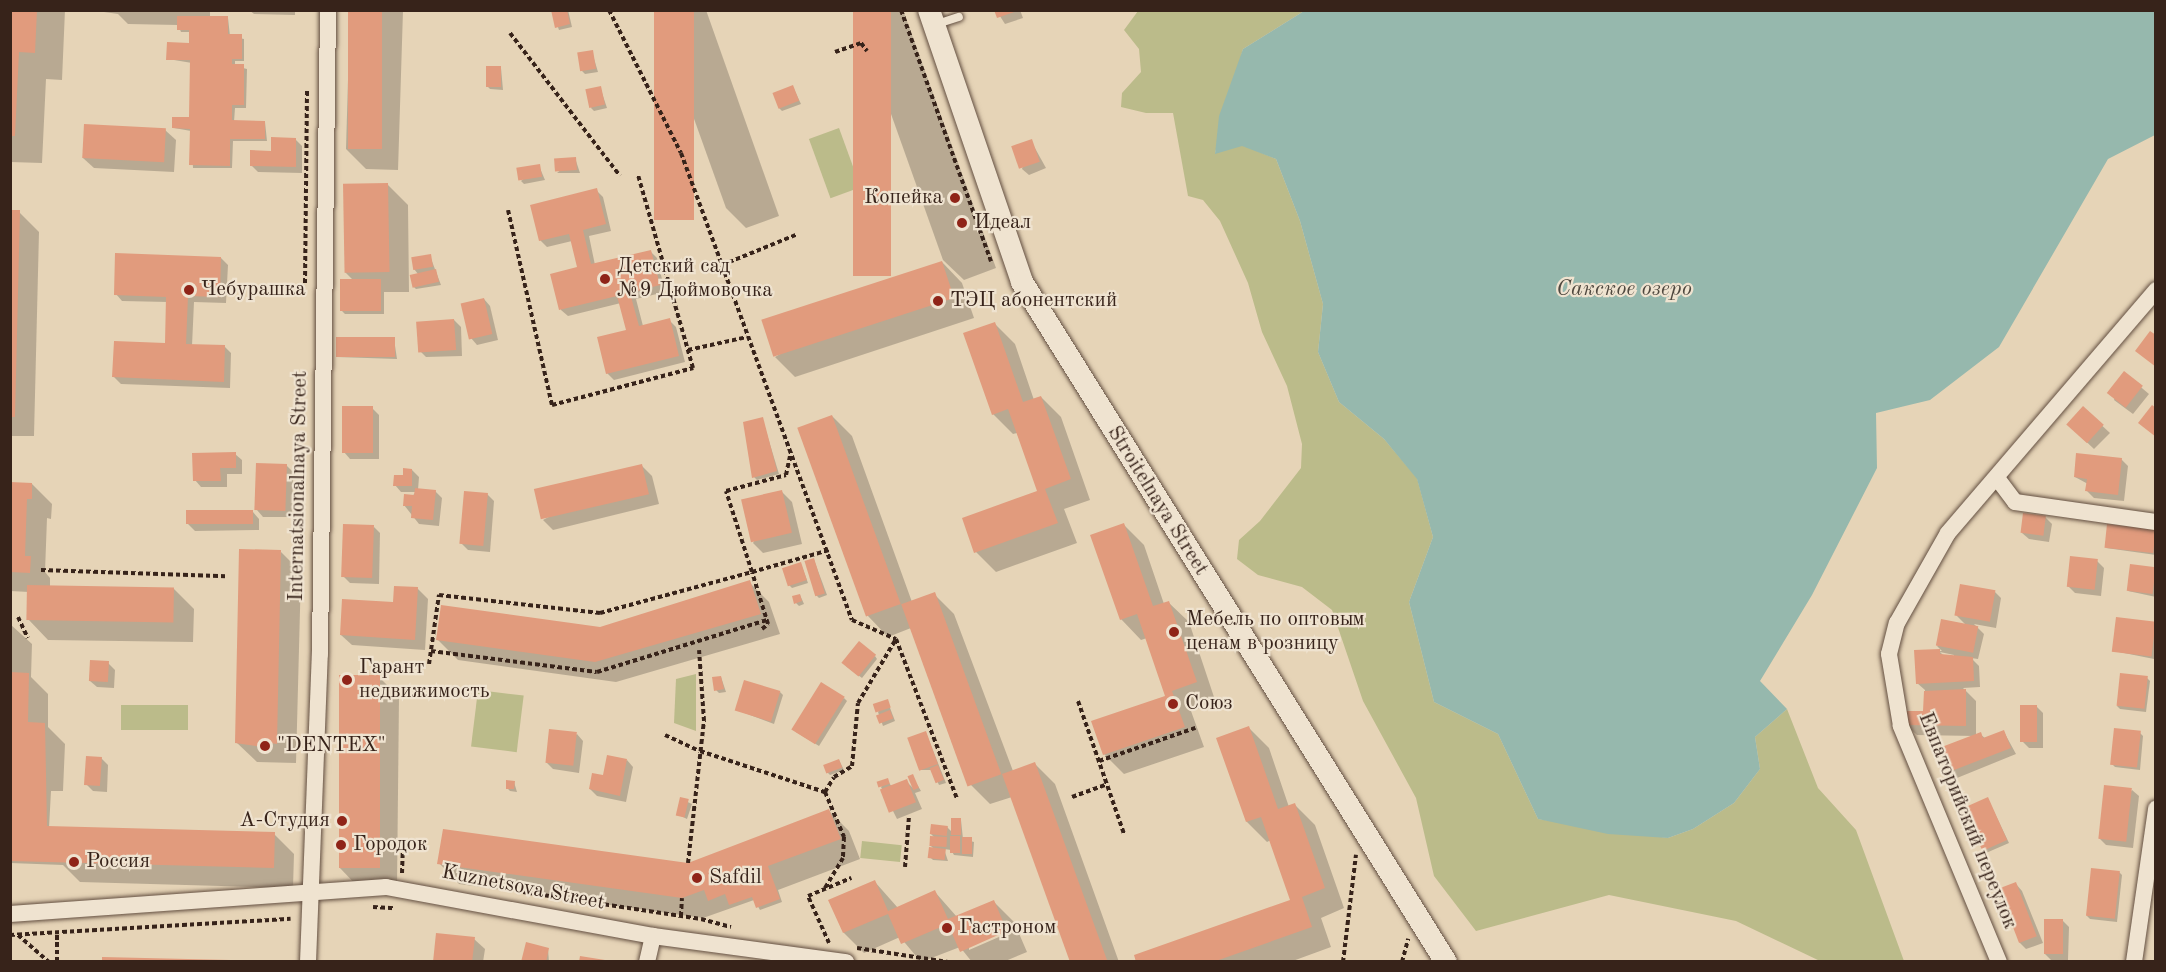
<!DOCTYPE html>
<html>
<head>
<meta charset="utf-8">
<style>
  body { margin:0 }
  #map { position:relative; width:2166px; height:972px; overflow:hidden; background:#e6d4b7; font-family:"Old Standard TT",serif }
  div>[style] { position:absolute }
  .green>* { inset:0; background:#bbbb8a; transform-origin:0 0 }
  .water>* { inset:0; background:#96b8ad }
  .shadow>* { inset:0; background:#0003 }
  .building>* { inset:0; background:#e19b7d; transform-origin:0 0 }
  .path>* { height:4px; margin-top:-2px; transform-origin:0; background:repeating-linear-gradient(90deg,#37231a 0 4.5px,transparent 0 7.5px) }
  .roads { filter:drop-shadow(0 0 2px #634f41) drop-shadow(0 0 2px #634f41) }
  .lane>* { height:8px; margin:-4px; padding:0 4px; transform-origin:4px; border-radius:4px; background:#efe3d0 }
  .street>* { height:16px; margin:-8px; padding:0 8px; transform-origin:8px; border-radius:8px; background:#efe3d0 }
  .secondary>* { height:22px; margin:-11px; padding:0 11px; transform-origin:11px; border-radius:11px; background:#efe3d0 }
  .dots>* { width:16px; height:16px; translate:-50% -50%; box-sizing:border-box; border:3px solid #efe3d0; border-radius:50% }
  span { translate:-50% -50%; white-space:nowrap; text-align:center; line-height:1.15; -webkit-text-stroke:4.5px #efe3d0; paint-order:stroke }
  .poi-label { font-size:21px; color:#37231a }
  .right { translate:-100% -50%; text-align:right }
  .left { translate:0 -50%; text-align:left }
  .street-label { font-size:21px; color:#37231a }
  .water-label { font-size:22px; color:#4f483f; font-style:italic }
  .frame { position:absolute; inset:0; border:12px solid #37231a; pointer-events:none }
</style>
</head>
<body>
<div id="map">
  <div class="green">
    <div style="clip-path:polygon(1138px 11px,1304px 11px,1243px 49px,1215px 153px,1242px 145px,1276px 159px,1300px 221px,1323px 304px,1318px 352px,1339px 402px,1384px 439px,1417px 478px,1433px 537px,1409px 602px,1434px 702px,1498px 734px,1538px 819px,1668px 838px,1693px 829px,1734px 803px,1760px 769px,1755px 737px,1787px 709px,1818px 788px,1856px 830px,1904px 961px,1820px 961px,1736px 921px,1609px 895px,1476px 931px,1434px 876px,1416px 798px,1363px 701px,1332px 610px,1302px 587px,1258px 575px,1237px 559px,1239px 540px,1260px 521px,1301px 468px,1302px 444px,1287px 386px,1262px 332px,1248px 283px,1220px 221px,1203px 200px,1188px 196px,1173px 113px,1146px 113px,1121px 107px,1122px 93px,1141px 72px,1139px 49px,1124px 30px)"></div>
    <div style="left:839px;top:128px;width:63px;height:32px;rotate:70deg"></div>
    <div style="clip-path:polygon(696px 674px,696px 731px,674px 723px,676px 679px)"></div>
    <div style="left:478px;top:690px;width:46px;height:57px;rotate:7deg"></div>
    <div style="left:121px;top:705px;width:67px;height:25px"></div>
    <div style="left:862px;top:841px;width:40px;height:17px;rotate:6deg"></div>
  </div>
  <div class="water">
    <div style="clip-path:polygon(1304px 11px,2155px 11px,2155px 135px,2108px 159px,1999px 347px,1930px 400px,1876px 413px,1877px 468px,1812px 595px,1760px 681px,1787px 709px,1755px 737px,1760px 769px,1734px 803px,1693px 829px,1668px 838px,1608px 834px,1538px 819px,1498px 734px,1434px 702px,1409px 602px,1433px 537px,1417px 479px,1384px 439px,1339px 402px,1318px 352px,1323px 304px,1300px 221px,1276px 159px,1242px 146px,1215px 154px,1219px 116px,1243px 49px)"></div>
  </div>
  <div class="shadow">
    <div style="clip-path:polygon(10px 10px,65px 10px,62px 80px,46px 79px,42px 163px,10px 162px)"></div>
    <div style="clip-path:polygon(90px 10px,239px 10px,210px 12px,210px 18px,228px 18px,230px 36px,244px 39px,244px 61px,235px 61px,235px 66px,247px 69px,246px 108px,235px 108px,234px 122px,265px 122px,267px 141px,233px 141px,232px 168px,193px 168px,191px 131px,174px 128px,191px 118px,192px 63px,168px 59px,190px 44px,191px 32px,181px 32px,178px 25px,128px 24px,118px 14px)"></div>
    <div style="clip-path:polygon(249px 10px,295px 10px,295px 15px,254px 14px)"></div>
    <div style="clip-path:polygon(350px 10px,403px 10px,398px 170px,366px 169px,346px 149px)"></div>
    <div style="clip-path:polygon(552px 10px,568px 10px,572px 27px,559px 30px)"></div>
    <div style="clip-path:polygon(655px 10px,706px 10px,779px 216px,746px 228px,726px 208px)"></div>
    <div style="clip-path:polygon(854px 10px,903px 10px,996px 268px,964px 280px,943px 260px)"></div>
    <div style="clip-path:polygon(996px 10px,1020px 10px,1023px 18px,1005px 24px)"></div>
    <div style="clip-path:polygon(592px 52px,598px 72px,585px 74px,582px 71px)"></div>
    <div style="clip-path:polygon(501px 68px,503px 90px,490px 89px,487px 86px)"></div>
    <div style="clip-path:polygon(600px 87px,607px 108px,594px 111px,591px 108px)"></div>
    <div style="clip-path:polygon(793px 87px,801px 104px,782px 111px,779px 108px)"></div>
    <div style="clip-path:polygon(165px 130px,176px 140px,174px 172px,94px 168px,83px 158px)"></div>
    <div style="clip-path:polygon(295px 139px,302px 146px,302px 173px,258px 172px,252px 166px)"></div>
    <div style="clip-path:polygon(1031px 141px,1046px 168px,1029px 175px,1022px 169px)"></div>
    <div style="clip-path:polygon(575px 158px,580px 173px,557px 173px)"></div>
    <div style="clip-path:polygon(539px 166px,545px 180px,524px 184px,521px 181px)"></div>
    <div style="clip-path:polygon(388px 185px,408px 205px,409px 292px,384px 292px,384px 314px,345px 314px,342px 311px,354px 281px,345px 272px)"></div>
    <div style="clip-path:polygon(596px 190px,603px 197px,611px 231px,589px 236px,595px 265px,650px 251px,657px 258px,665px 292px,636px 299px,643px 326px,669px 320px,676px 327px,685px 362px,614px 380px,607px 373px,628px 331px,621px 303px,568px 316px,561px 310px,552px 275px,579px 268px,572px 241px,547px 247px,540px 240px)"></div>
    <div style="clip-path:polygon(10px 212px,19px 212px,39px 232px,34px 436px,10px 436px)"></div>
    <div style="clip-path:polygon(430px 256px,441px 285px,416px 289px,413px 286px,418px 274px,414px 269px)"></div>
    <div style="clip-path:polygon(221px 258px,228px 265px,226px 303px,194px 302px,192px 346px,225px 347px,231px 353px,230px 388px,121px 384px,114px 377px,166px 344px,168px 302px,122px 301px,116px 294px)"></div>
    <div style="clip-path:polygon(942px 262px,962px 283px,974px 318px,795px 377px,775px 357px)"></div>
    <div style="clip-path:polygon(484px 299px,490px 306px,498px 340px,477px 345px,471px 338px)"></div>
    <div style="clip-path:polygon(454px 320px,461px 327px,462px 356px,426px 357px,419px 350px)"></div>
    <div style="clip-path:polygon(995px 324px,1015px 344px,1034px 400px,1041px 397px,1061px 417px,1090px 500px,1064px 509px,1077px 543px,996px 572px,976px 552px,1039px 492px,1017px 433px,1013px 434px,993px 414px)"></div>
    <div style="clip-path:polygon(394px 339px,397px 359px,337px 357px)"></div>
    <div style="clip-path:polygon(2124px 373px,2149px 394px,2133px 414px,2114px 400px)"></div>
    <div style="clip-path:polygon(372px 408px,379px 415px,379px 459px,350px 459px,344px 452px)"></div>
    <div style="clip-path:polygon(2083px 408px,2110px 433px,2094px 449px,2075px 431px)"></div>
    <div style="clip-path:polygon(832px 416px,852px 436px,912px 602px,934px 594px,954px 614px,1013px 771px,1035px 764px,1055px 784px,1119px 962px,1072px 962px,1012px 797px,990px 804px,970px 784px,911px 628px,888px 637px,868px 616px)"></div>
    <div style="clip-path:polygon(762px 418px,779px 474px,757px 480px,754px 477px)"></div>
    <div style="clip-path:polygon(235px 454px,242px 460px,242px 474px,227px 474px,227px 487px,201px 487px,195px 480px)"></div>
    <div style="clip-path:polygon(2121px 459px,2128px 466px,2124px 501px,2094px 498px,2087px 491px,2088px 484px,2075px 477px)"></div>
    <div style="clip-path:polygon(286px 465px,293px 472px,292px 517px,263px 517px,257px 510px)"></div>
    <div style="clip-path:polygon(642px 466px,652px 476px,659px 504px,553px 530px,543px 520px)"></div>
    <div style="clip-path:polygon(412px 470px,419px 477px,418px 490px,435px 491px,442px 498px,439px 526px,419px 524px,404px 505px,416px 492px,401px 492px,395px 485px)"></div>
    <div style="clip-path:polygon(10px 484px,32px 484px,52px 504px,51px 519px,47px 518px,45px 572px,50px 578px,50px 587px,174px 589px,194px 609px,193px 642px,48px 640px,28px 619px,29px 592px,10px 591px)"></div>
    <div style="clip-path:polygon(781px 491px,792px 502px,802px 544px,763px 553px,753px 543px)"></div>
    <div style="clip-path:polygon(487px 494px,494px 501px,490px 552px,468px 550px,461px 543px)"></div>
    <div style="clip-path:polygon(253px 512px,259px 519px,259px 530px,195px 531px,188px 524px)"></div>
    <div style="clip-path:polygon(2045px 517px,2052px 524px,2049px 542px,2029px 539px,2022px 533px)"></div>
    <div style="clip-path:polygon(1124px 525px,1144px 545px,1164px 604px,1168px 602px,1189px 622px,1216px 703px,1191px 711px,1204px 747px,1124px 774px,1104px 754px,1167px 697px,1147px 638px,1141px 640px,1121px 619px)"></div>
    <div style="clip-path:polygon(374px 527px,380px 533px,379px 584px,350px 583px,343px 576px)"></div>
    <div style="clip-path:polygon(2156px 530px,2156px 555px,2106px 548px)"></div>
    <div style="clip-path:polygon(281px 552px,301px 572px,296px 763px,257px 762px,236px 742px)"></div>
    <div style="clip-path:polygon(814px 560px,827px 595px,819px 598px,816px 595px)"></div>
    <div style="clip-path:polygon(2097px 561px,2104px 568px,2101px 596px,2075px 593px,2068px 586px)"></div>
    <div style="clip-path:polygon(801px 564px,808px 583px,792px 588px,789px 585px)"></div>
    <div style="clip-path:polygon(2156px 569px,2156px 597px,2128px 591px)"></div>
    <div style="clip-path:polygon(749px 582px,769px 602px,780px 634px,616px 682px,458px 660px,438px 640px,600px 629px)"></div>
    <div style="clip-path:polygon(417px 588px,428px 599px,425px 650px,352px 645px,341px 635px)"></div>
    <div style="clip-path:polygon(evenodd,1994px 591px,2001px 598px,1996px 628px,1974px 624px,1984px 634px,1978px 659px,1971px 658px,1979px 666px,1980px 687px,1963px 688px,1976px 701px,1976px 735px,1980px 734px,1986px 739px,2004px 732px,2016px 754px,1957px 778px,1950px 771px,1975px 736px,1917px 735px,1906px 725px,1925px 713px,1925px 690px,1917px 683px,1916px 652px,1942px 651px,1937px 646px,1966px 625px,1957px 616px,1994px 591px,1940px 652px,1954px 655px,1954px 657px,1944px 656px,1940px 652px)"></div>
    <div style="clip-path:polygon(800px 595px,804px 604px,799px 606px,796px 603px)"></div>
    <div style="clip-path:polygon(10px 624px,32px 644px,31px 677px,48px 694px,48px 727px,65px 744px,63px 791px,51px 791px,49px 828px,274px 834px,294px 854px,293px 888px,80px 882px,63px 865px,10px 863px)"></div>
    <div style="clip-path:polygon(2156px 624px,2154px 659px,2114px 651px)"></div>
    <div style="clip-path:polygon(875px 656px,877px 659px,862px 678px,846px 666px)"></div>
    <div style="clip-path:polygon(108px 663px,115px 670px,114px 688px,97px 687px,90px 681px)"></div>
    <div style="clip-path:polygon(379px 677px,399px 697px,397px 888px,359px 888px,339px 867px)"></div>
    <div style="clip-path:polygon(721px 677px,726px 692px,719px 693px,716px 690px)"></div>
    <div style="clip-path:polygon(2147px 678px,2150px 681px,2146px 712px,2120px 709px,2117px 706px)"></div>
    <div style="clip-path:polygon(780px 692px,783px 695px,774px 724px,737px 710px)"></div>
    <div style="clip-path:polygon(844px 698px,847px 701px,819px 746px,796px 732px)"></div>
    <div style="clip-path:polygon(887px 700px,895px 721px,883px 726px,878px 712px)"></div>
    <div style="clip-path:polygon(2036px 706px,2043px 713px,2043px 748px,2029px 748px,2022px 741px)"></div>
    <div style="clip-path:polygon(1249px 728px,1269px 748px,1289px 807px,1295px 805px,1315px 825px,1344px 908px,1321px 918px,1331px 947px,1290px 962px,1137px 962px,1292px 900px,1271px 840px,1267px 842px,1247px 822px)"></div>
    <div style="clip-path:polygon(926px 733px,946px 783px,939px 785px,932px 770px,921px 770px)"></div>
    <div style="clip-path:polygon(2140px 733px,2143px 736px,2140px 770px,2115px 767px,2112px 764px)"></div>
    <div style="clip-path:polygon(577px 734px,583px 741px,579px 773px,553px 769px,546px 762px)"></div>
    <div style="clip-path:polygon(101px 758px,108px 765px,107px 792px,93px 791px,86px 784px)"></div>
    <div style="clip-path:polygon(627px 760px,633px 767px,626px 802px,597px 796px,590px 789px)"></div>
    <div style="clip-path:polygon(839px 760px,844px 770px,830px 775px,827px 772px)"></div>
    <div style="clip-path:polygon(912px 776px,921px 791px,915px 793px,922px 809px,897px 819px,881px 787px,887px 780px,892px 787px,906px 781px,913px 788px)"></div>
    <div style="clip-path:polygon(514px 782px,517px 792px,510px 791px,507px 788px)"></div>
    <div style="clip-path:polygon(2132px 790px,2139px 796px,2133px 848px,2106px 845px,2099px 838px)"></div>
    <div style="clip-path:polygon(681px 799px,692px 804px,687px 819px,677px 814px)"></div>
    <div style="clip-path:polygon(1988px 799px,2009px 843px,1986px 853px,1983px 850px)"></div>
    <div style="clip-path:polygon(829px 811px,849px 831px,860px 859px,778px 890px,782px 902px,760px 910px,754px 900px,703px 918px,459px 884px,439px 863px,688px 864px)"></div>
    <div style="clip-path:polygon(961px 820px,963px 839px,974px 842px,973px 857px,954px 855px,951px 850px,944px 849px,948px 861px,933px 860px,930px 857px,934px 849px,930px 845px,935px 838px,931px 834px,947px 827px,952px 832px)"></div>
    <div style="clip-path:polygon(2119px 872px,2122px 875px,2117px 922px,2090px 919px,2087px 916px)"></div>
    <div style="clip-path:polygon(evenodd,875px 882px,898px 908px,935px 892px,957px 917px,993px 901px,1014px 922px,1027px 952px,1003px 962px,972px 962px,960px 947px,921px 962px,900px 937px,864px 953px,844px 933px,830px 901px,875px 882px,1014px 927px,1015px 930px,969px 950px,969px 946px,1014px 927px)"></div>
    <div style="clip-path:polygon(2016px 884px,2022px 891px,2043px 943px,2026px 949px,2020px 943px)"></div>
    <div style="clip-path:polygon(2063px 921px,2069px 927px,2068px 960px,2051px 960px,2044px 953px)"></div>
    <div style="clip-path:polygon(474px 939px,485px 949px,483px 962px,434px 962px)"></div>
    <div style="clip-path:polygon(548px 949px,549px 962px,522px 962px)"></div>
  </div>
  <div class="building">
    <div style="clip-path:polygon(10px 10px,37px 10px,35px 53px,19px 52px,15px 136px,10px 136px)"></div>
    <div style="left:348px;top:10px;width:34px;height:139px"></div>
    <div style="clip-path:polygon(551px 10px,567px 10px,570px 24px,555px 28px)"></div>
    <div style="left:654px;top:10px;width:40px;height:210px"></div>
    <div style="left:853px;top:10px;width:38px;height:266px"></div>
    <div style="clip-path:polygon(994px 10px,1017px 10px,1017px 11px,997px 18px)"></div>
    <div style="clip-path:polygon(177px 16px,228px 16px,228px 34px,242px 34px,242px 59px,232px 59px,232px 64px,244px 64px,244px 105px,232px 105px,232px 120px,265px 121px,265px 139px,230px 139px,230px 166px,189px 165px,190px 129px,172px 128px,172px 117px,189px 117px,190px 60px,166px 60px,167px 42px,189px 43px,189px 30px,177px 30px)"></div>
    <div style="left:593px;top:50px;width:19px;height:16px;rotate:81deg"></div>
    <div style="left:486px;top:66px;width:15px;height:21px"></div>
    <div style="left:793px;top:85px;width:17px;height:22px;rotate:69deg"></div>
    <div style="left:601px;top:86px;width:19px;height:16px;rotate:78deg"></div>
    <div style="left:84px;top:124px;width:82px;height:34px;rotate:3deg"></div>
    <div style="clip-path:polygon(271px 137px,296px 138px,296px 167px,250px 166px,250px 150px,271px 151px)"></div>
    <div style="left:1032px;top:139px;width:24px;height:22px;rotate:71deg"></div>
    <div style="left:576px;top:157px;width:13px;height:22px;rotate:86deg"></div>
    <div style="left:540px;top:164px;width:13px;height:24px;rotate:81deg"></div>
    <div style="left:388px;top:183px;width:89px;height:45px;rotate:89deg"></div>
    <div style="clip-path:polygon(597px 188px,606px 224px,583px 230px,591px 264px,651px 250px,660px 285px,630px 293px,639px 326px,670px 318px,679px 356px,606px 374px,597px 337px,626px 330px,617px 296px,559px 310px,550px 274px,577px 267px,569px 234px,539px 241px,530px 205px)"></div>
    <div style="clip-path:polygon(10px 210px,20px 210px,15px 417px,10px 417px)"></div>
    <div style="clip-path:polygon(115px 253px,221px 257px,220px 297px,188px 296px,186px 344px,225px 345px,224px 382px,112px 377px,114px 341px,165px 343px,166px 297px,114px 295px)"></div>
    <div style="left:431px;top:254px;width:13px;height:20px;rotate:81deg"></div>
    <div style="left:942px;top:261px;width:39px;height:190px;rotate:72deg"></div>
    <div style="left:436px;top:269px;width:13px;height:27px;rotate:77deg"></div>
    <div style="left:340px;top:279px;width:41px;height:32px"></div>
    <div style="left:484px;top:298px;width:37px;height:24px;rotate:77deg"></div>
    <div style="left:454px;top:319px;width:31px;height:38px;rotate:86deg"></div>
    <div style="clip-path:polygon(995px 322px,1023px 402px,1041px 396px,1071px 479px,1045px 489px,1058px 523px,974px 553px,962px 518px,1037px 491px,1008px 409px,992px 415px,963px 333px)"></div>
    <div style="clip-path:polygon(2150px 331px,2156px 335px,2156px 367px,2135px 351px)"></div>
    <div style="left:395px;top:337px;width:20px;height:59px;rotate:90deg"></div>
    <div style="left:2124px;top:371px;width:24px;height:28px;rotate:38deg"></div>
    <div style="clip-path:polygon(2152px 405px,2156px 408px,2156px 437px,2138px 423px)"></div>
    <div style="left:342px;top:406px;width:31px;height:47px"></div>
    <div style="left:2083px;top:406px;width:28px;height:25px;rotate:42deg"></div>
    <div style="left:832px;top:415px;width:201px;height:37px;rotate:70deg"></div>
    <div style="clip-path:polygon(763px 417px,777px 471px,752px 478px,743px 422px)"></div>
    <div style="clip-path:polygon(236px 452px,236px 468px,220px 468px,221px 481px,193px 481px,192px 453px)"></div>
    <div style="clip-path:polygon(2076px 453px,2122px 458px,2118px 495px,2085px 491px,2087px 479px,2074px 477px)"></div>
    <div style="left:256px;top:463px;width:31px;height:47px;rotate:2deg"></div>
    <div style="left:642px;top:464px;width:31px;height:111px;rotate:77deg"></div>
    <div style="clip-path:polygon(403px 468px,412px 469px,412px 486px,393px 486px,394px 475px,403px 475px)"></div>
    <div style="clip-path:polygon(10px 482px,32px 483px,32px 499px,27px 499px,25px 556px,31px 556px,30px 573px,10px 572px)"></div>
    <div style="clip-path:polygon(415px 488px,436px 490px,433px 520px,411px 518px,412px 506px,403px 506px,404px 494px,414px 495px)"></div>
    <div style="left:782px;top:490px;width:44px;height:42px;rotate:77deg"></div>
    <div style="left:464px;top:491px;width:24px;height:53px;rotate:5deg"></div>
    <div style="left:253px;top:510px;width:14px;height:67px;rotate:90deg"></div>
    <div style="left:2023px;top:513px;width:23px;height:20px;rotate:7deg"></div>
    <div style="clip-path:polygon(1124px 523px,1153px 606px,1169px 601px,1197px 682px,1172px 691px,1185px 727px,1103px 755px,1091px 721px,1165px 696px,1137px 614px,1120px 620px,1090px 535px)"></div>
    <div style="left:343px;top:524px;width:31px;height:53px;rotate:2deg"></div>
    <div style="left:2107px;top:524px;width:49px;height:24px;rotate:6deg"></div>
    <div style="clip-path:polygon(239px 549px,281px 550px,277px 744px,270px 743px,270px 748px,235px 743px)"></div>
    <div style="left:2070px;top:556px;width:28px;height:31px;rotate:6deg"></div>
    <div style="left:814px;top:558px;width:37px;height:10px;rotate:73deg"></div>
    <div style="left:801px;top:562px;width:19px;height:20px;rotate:72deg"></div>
    <div style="left:2130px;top:564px;width:26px;height:27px;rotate:7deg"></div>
    <div style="clip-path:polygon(750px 580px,761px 614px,595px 662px,436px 640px,441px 605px,600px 627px)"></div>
    <div style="left:1960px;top:584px;width:36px;height:32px;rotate:10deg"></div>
    <div style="left:27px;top:585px;width:147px;height:35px;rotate:1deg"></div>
    <div style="clip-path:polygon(394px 586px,418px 587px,415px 640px,340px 635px,342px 599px,393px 602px)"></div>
    <div style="left:935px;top:592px;width:194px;height:36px;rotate:70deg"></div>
    <div style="clip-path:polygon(800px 594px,802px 601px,794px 604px,792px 596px)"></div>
    <div style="left:2116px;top:617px;width:40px;height:35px;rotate:7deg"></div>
    <div style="left:1941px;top:619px;width:38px;height:27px;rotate:11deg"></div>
    <div style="left:859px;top:641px;width:22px;height:28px;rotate:39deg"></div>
    <div style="clip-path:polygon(1940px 649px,1940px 654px,1973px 657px,1974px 681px,1916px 684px,1914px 650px)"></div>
    <div style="left:90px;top:660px;width:19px;height:21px;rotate:3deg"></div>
    <div style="clip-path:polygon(10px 672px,29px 673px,28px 722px,45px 723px,47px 826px,275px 832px,274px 868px,10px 861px)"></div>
    <div style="left:2120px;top:673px;width:28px;height:33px;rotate:6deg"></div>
    <div style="left:339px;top:675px;width:41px;height:193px"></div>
    <div style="clip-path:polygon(721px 676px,724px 689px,714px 691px,712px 677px)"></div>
    <div style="left:744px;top:680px;width:38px;height:32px;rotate:17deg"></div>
    <div style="left:821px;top:682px;width:28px;height:56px;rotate:32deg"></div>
    <div style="clip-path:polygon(1966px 689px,1966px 726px,1905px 725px,1905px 711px,1923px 711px,1924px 691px)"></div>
    <div style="left:888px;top:699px;width:9px;height:16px;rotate:72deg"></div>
    <div style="left:2020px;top:705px;width:17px;height:37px"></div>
    <div style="left:890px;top:710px;width:9px;height:15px;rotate:69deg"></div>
    <div style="clip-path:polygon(1249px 726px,1278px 809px,1295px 803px,1325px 888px,1302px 897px,1312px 927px,1213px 962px,1136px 962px,1134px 955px,1290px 900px,1261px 817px,1246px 822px,1216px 738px)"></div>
    <div style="left:2114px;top:728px;width:27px;height:37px;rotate:6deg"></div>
    <div style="left:549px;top:729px;width:28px;height:34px;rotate:6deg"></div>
    <div style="clip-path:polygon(2004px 730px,2011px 748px,1949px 772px,1939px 748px,1981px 732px,1983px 738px)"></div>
    <div style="left:926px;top:731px;width:35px;height:20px;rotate:70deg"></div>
    <div style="clip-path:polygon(607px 755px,627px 759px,620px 796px,589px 789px,592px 773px,603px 775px)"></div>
    <div style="left:86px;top:756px;width:16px;height:29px;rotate:4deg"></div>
    <div style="left:839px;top:759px;width:9px;height:17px;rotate:69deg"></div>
    <div style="clip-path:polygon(1035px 762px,1107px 960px,1104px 962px,1070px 962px,1002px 774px)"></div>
    <div style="left:938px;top:765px;width:16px;height:9px;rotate:68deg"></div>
    <div style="left:913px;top:774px;width:15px;height:6px;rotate:67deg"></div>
    <div style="left:888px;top:778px;width:6px;height:12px;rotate:72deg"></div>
    <div style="left:907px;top:779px;width:25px;height:29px;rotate:69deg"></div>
    <div style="clip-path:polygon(506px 780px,515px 781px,514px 789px,506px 789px)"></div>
    <div style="left:2104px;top:785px;width:28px;height:54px;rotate:6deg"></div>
    <div style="left:680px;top:797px;width:9px;height:19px;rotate:13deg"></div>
    <div style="left:1988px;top:797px;width:47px;height:27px;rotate:66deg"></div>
    <div style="clip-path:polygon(829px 809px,841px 839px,768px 866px,780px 899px,756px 908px,752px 897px,729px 905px,725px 894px,708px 901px,704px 890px,682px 898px,437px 864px,443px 829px,688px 863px)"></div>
    <div style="left:951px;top:818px;width:10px;height:17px"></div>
    <div style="left:931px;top:824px;width:17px;height:10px;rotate:7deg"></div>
    <div style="left:930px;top:836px;width:17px;height:10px;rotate:3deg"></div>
    <div style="left:950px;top:836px;width:10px;height:17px"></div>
    <div style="left:962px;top:837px;width:10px;height:17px"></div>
    <div style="left:929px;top:847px;width:17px;height:11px;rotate:7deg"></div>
    <div style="left:2091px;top:868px;width:29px;height:48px;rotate:6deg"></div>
    <div style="clip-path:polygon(875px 880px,888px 911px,935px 890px,948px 919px,994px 900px,1007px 931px,960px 952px,948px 924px,901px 944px,888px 914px,843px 933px,828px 900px)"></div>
    <div style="left:2016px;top:882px;width:58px;height:19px;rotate:69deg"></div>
    <div style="left:2044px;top:919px;width:19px;height:35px"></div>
    <div style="clip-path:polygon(436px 933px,475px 937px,472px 962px,433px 962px)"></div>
    <div style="clip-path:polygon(526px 942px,549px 948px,546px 962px,521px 962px)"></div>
    <div style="clip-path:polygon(580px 956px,605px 960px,605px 962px,579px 962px)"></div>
    <div style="clip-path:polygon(102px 957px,231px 960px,231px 962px,102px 962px)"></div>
  </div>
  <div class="path">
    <div style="left:609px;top:10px;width:160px;rotate:63.3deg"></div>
    <div style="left:681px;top:153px;width:497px;rotate:69.9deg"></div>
    <div style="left:852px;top:620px;width:48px;rotate:23.4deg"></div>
    <div style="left:896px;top:639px;width:171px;rotate:69.1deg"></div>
    <div style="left:901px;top:10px;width:267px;rotate:70.3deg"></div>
    <div style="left:510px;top:33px;width:180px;rotate:52.4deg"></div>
    <div style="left:835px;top:52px;width:28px;rotate:-19deg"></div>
    <div style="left:861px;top:43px;width:10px;rotate:53deg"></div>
    <div style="left:508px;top:210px;width:200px;rotate:77.3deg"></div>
    <div style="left:552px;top:405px;width:146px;rotate:-14.7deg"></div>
    <div style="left:693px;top:368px;width:201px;rotate:-105.9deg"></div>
    <div style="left:722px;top:265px;width:82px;rotate:-22.2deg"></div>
    <div style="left:305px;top:283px;width:194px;rotate:-89.4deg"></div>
    <div style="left:688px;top:350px;width:60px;rotate:-12.4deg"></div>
    <div style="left:41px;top:570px;width:185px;rotate:1.9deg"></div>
    <div style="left:18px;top:617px;width:23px;rotate:65deg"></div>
    <div style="left:762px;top:629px;width:8px;rotate:-40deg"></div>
    <div style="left:768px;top:624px;width:54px;rotate:-107.1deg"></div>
    <div style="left:752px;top:572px;width:80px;rotate:-15.9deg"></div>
    <div style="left:431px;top:651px;width:167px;rotate:7.2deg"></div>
    <div style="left:597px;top:672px;width:178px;rotate:-17deg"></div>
    <div style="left:429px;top:664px;width:70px;rotate:-81.8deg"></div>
    <div style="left:439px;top:595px;width:162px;rotate:6.4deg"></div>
    <div style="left:600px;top:613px;width:157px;rotate:-15.1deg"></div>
    <div style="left:752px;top:572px;width:85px;rotate:-107.8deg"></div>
    <div style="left:726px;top:491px;width:62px;rotate:-14.9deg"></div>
    <div style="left:786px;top:475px;width:24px;rotate:-78deg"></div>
    <div style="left:1078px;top:701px;width:141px;rotate:70.9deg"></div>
    <div style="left:665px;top:735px;width:38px;rotate:25deg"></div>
    <div style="left:700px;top:751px;width:132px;rotate:18.2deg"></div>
    <div style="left:825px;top:792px;width:49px;rotate:67.1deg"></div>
    <div style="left:844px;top:837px;width:21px;rotate:93deg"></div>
    <div style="left:843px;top:858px;width:35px;rotate:121deg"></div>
    <div style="left:1099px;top:761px;width:102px;rotate:-19deg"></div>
    <div style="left:825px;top:792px;width:17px;rotate:-59deg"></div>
    <div style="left:834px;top:777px;width:21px;rotate:-31deg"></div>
    <div style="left:852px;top:766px;width:63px;rotate:-84.6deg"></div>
    <div style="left:858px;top:703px;width:74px;rotate:-59.3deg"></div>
    <div style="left:1072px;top:797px;width:37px;rotate:-20deg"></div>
    <div style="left:688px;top:863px;width:143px;rotate:-83.6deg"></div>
    <div style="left:704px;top:721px;width:71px;rotate:-94deg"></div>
    <div style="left:905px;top:867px;width:51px;rotate:-85.5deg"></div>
    <div style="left:402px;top:873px;width:34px;rotate:-88deg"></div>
    <div style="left:523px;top:892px;width:180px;rotate:8.6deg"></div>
    <div style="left:701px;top:919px;width:31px;rotate:15deg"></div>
    <div style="left:373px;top:907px;width:22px;rotate:3deg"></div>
    <div style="left:681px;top:916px;width:18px;rotate:-87deg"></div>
    <div style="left:10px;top:935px;width:281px;rotate:-3.3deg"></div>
    <div style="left:18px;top:935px;width:41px;rotate:41.1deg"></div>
    <div style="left:829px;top:943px;width:51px;rotate:-114.1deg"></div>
    <div style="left:808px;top:896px;width:47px;rotate:-22.7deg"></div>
    <div style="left:857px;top:948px;width:92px;rotate:8.7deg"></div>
    <div style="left:57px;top:962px;width:30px;rotate:-90deg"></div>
    <div style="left:1343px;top:962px;width:108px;rotate:-83.1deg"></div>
    <div style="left:1402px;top:962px;width:24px;rotate:-75deg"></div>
  </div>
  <div class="roads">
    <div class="lane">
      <div style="left:937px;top:24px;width:23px;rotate:-18deg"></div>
    </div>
    <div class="street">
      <div style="left:1997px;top:478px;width:30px;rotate:53deg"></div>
      <div style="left:2015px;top:502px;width:142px;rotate:8.1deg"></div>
      <div style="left:10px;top:914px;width:377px;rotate:-4.1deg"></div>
      <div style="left:386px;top:887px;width:271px;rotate:10.4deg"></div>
      <div style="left:653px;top:936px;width:195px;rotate:7.7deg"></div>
      <div style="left:308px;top:962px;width:308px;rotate:-87.8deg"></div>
      <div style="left:320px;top:654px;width:644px;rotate:-89.29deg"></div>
      <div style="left:647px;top:962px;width:27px;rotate:-77deg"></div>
      <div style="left:1999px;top:962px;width:256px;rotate:-112.6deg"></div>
      <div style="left:1901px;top:726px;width:73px;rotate:-99.5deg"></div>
      <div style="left:1889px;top:654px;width:32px;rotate:-76deg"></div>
      <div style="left:1897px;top:623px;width:103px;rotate:-60.5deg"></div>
      <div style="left:1948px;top:533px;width:320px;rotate:-49.4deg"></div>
      <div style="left:2134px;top:962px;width:155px;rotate:-81.8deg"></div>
    </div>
    <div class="secondary">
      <div style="left:929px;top:10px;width:287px;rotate:71.1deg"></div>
      <div style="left:1022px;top:282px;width:801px;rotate:58.06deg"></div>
    </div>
  </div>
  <div class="dots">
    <div style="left:955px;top:198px;background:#8f2418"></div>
    <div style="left:962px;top:223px;background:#8f2418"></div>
    <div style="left:605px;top:279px;background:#8f2418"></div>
    <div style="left:189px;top:290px;background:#8f2418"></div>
    <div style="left:938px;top:301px;background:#8f2418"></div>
    <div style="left:1174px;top:632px;background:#8f2418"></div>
    <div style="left:347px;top:680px;background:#8f2418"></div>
    <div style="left:1173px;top:704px;background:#8f2418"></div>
    <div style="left:265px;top:746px;background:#8f2418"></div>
    <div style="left:342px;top:821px;background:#8f2418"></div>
    <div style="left:341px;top:845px;background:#8f2418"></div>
    <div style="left:74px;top:862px;background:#8f2418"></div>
    <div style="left:697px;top:878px;background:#8f2418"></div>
    <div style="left:947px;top:928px;background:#8f2418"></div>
  </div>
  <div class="poi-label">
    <span class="right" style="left:943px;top:198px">Копейка</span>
    <span class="left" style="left:974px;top:223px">Идеал</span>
    <span class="left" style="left:617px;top:279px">Детский сад<br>№9 Дюймовочка</span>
    <span class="left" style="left:201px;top:290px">Чебурашка</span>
    <span class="left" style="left:950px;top:301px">ТЭЦ абонентский</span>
    <span class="left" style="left:1186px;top:632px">Мебель по оптовым<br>ценам в розницу</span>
    <span class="left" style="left:359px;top:680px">Гарант<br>недвижимость</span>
    <span class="left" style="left:1185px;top:704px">Союз</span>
    <span class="left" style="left:277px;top:746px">"DENTEX"</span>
    <span class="right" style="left:330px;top:821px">А-Студия</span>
    <span class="left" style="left:353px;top:845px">Городок</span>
    <span class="left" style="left:86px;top:862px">Россия</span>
    <span class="left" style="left:709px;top:878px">Safdil</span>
    <span class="left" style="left:959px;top:928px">Гастроном</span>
  </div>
  <div class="street-label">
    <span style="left:299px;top:486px;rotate:-89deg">Internatsionalnaya Street</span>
    <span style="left:1157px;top:501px;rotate:58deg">Stroitelnaya Street</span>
    <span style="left:1967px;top:821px;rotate:68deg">Евпаторийский переулок</span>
    <span style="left:523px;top:888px;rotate:11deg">Kuznetsova Street</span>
  </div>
  <div class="water-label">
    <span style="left:1624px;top:290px">Сакское озеро</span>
  </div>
  <div class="frame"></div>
</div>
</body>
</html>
